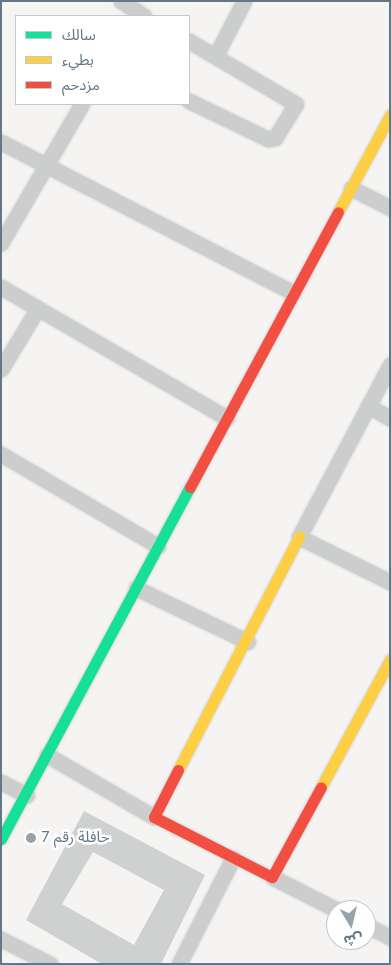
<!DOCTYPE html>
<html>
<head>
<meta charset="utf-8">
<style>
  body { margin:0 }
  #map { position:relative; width:391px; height:965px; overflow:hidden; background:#f5f4f2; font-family:"Nunito Sans","Noto Sans Arabic",sans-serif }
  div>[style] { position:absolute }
  .building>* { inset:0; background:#cfd0d0 }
  .roads { filter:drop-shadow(0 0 1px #d1d2d2) drop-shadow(0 0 1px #d1d2d2) }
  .street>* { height:15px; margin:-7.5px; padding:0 7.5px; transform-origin:7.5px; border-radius:7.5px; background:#cccdcd }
  .fast>* { height:11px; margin:-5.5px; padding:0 5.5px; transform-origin:5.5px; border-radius:5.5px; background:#16e098 }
  .slow>* { height:11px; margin:-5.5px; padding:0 5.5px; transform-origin:5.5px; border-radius:5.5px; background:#ffcf43 }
  .jam>* { height:11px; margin:-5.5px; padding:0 5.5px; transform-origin:5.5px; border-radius:5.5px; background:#f24e42 }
  .dots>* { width:14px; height:14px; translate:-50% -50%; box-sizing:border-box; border:2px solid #fff; border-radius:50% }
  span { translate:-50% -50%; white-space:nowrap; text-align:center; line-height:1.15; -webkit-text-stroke:5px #fff; paint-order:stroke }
  .poi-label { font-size:15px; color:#627885 }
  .left { translate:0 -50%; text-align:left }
  .frame { position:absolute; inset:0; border:2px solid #627885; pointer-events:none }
  .legend { position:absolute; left:15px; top:15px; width:175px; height:90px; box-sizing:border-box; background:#fff; border:1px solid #c0c9ce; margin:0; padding:6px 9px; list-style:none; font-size:15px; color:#627885 }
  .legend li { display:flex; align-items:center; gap:10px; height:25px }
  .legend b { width:25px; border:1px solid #c0c9ce }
  .north { position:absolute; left:326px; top:900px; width:50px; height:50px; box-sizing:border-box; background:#fff; border:1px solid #c0c9ce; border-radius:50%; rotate:171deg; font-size:14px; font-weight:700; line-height:20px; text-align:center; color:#627885 }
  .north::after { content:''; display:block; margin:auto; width:18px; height:22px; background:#95a3ab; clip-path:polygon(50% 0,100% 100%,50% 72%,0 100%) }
</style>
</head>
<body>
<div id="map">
  <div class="building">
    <div style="clip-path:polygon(evenodd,84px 811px,205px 875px,161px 964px,102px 964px,26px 920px,84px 811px,93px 852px,164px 890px,134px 945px,62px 904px,93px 852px)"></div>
  </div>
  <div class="roads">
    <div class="street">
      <div style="left:121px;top:1px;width:27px;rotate:33deg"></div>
      <div style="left:189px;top:41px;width:124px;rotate:30.5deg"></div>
      <div style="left:296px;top:104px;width:40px;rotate:122deg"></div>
      <div style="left:275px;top:138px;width:7px;rotate:172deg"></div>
      <div style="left:268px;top:139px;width:88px;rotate:-154.3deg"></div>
      <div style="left:216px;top:55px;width:61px;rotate:-62.6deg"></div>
      <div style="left:1px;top:142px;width:329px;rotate:27.3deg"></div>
      <div style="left:351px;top:188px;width:44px;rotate:27.1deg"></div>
      <div style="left:1px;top:243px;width:161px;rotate:-59.8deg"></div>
      <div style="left:1px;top:287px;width:261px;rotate:30.1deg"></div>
      <div style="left:390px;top:365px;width:195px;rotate:117.9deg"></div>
      <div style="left:299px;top:537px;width:102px;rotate:26.3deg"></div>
      <div style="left:1px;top:369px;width:71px;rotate:-58.8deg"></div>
      <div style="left:368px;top:406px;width:25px;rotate:29deg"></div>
      <div style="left:1px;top:454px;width:182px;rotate:30.4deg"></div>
      <div style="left:136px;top:588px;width:124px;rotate:25.7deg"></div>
      <div style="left:47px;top:755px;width:124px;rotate:30.1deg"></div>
      <div style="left:1px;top:782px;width:29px;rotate:27deg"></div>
      <div style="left:272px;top:877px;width:73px;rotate:26.9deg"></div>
      <div style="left:366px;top:925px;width:27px;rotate:27deg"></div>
      <div style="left:1px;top:939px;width:55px;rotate:27deg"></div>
      <div style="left:179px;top:964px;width:119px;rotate:-63deg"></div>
    </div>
    <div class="fast">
      <div style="left:1px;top:839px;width:400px;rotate:-61.8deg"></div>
    </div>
    <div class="slow">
      <div style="left:338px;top:212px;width:110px;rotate:-61.8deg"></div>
      <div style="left:178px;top:770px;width:263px;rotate:-62.6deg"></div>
      <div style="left:321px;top:787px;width:145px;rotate:-61.5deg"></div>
    </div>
    <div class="jam">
      <div style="left:190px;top:487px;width:312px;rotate:-61.7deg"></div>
      <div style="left:178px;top:770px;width:53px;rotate:117.1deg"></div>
      <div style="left:154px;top:817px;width:132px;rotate:27deg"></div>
      <div style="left:272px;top:877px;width:102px;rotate:-61.4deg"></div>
    </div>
  </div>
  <div class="dots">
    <div style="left:31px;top:838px;background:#95a3ab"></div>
  </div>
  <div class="poi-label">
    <span class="left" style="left:41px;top:838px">حافلة رقم 7</span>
  </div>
  <div class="frame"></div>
  <ul class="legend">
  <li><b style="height:6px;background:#16e098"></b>سالك</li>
  <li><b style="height:6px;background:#ffcf43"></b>بطيء</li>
  <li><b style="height:6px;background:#f24e42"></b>مزدحم</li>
  </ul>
  <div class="north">ش</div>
</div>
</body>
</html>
